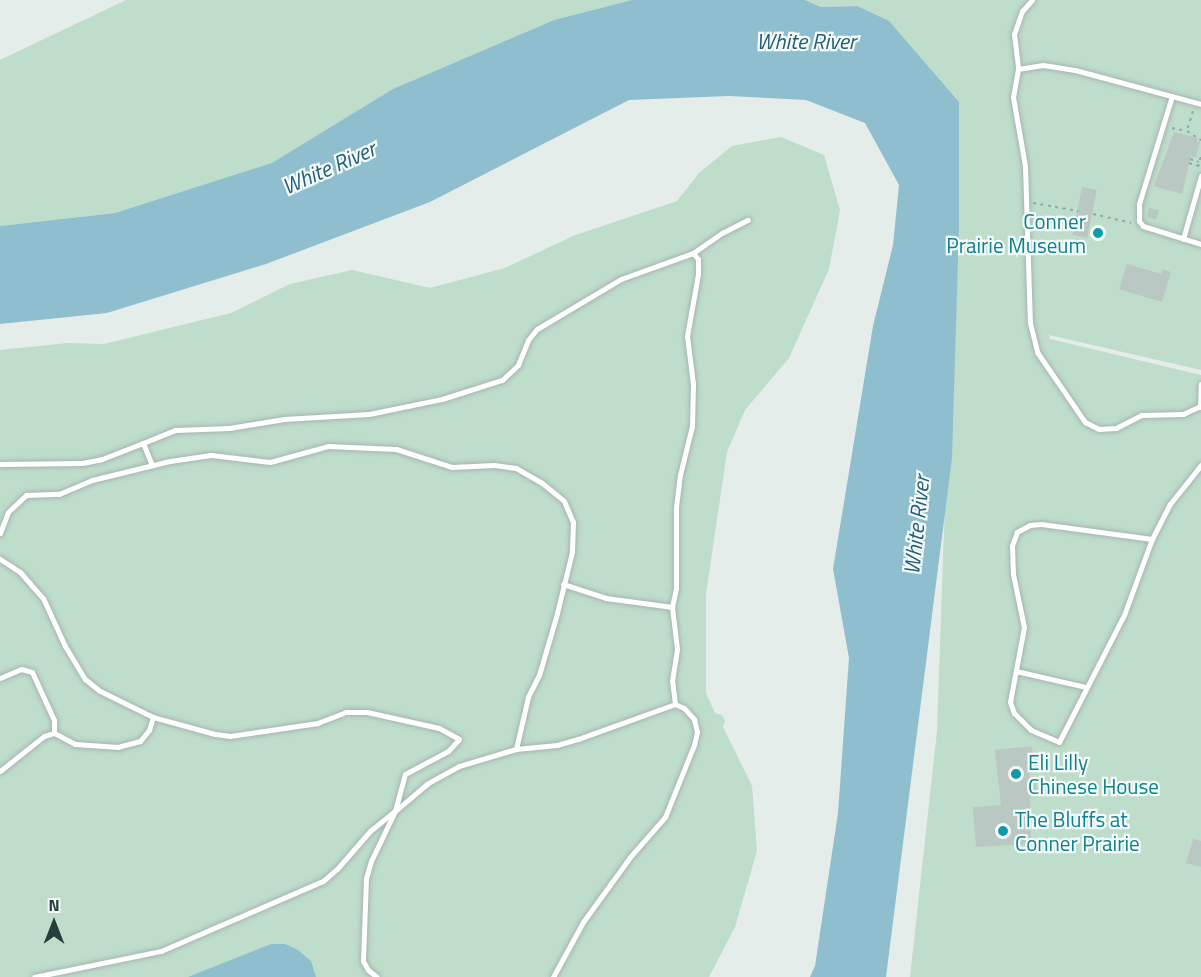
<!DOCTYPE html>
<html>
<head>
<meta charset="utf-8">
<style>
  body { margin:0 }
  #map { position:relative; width:1201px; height:977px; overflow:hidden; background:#e4edea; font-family:"Titillium Web",sans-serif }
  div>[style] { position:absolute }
  .green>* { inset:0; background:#beddca }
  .water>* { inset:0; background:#8fbfcf }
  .building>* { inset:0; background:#bac8c3; transform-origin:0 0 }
  .path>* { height:2px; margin-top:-1px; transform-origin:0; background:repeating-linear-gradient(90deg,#86afa7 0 3px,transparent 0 7.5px) }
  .roads { filter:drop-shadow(0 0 2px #a7b5b2) drop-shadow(0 0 2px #a7b5b2) }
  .lane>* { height:5px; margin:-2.5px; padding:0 2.5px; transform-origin:2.5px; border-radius:2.5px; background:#fff }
  .dots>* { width:16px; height:16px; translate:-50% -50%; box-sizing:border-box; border:3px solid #f5faf8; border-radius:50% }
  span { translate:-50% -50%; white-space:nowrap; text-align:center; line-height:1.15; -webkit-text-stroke:4.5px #f5faf8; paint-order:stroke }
  .culture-label { font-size:21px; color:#0d838f }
  .right { translate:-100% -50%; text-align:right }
  .left { translate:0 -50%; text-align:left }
  .water-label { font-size:22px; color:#216078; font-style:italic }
  .north { position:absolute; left:24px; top:893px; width:60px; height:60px; -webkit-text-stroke:4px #f5faf8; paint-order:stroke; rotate:0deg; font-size:16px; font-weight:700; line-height:24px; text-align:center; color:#243e3a }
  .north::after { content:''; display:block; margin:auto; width:21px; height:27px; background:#243e3a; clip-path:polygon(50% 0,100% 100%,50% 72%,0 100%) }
</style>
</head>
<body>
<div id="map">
  <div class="green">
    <div style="clip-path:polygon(126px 0,632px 0,554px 20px,414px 80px,273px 163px,115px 213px,0 226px,0 60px)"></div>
    <div style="clip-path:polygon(805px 0,1201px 0,1201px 370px,1049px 335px,1050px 339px,1201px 375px,1201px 977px,910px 977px,937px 731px,959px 102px,857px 6px,821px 7px)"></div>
    <div style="clip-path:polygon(781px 137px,824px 155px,840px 210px,829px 269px,789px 358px,745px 410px,727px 452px,706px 594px,706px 693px,715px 713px,722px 715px,725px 721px,723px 727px,752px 786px,757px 851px,735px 927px,709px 977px,0 977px,0 350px,68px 343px,104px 344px,231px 313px,290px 284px,352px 270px,430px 288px,505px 268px,573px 236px,677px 201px,699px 173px,732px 146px)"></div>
  </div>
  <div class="water">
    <div style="clip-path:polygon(632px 0,805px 0,821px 7px,857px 6px,889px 21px,959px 102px,959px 225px,952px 458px,886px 977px,810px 977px,815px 966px,838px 813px,849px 658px,833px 569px,873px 326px,893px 245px,899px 185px,865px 123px,806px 100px,729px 96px,629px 100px,430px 202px,266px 264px,107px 313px,0 324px,0 226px,115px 213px,272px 163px,393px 89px,554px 20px)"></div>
    <div style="clip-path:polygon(271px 944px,285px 944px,298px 950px,311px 961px,316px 977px,188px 977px)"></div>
  </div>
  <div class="building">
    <div style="clip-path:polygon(1174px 132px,1198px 138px,1197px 142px,1200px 142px,1196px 157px,1191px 156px,1182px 194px,1154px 186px)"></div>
    <div style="left:1082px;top:187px;width:15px;height:49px;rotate:11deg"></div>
    <div style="clip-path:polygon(1149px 208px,1159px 210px,1156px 220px,1147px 217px)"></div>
    <div style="clip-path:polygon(1127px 264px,1161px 274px,1162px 269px,1171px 272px,1162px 302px,1119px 289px)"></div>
    <div style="clip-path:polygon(1032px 746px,1033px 761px,1028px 762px,1030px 782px,1036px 782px,1037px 796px,1030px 796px,1031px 844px,976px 847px,973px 807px,1001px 805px,995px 750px)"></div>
    <div style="clip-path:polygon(1193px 839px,1201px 841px,1201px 867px,1186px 863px)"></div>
  </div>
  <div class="path">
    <div style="left:1193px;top:111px;width:21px;rotate:107deg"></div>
    <div style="left:1187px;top:131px;width:17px;rotate:33deg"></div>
    <div style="left:1172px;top:128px;width:15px;rotate:11deg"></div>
    <div style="left:1190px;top:159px;width:9px;rotate:18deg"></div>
    <div style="left:1189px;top:163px;width:9px;rotate:18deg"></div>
    <div style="left:1198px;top:167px;width:11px;rotate:-75deg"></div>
    <div style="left:1033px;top:203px;width:46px;rotate:10.1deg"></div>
    <div style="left:1093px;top:214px;width:39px;rotate:13deg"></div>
  </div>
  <div class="roads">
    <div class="lane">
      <div style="left:1032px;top:0;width:15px;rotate:132deg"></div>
      <div style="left:1022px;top:11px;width:24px;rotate:109deg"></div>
      <div style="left:1014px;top:34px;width:35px;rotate:83deg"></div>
      <div style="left:1018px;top:69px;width:28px;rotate:100deg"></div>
      <div style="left:1013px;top:97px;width:70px;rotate:80.1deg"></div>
      <div style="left:1025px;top:166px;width:157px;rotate:88.2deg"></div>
      <div style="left:1030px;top:323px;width:30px;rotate:76deg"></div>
      <div style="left:1037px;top:352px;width:85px;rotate:55.6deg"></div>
      <div style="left:1085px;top:422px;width:16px;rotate:27deg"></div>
      <div style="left:1099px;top:429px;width:17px;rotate:-3deg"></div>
      <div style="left:1116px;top:428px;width:28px;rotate:-27deg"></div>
      <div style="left:1141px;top:415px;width:42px;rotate:-1.4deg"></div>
      <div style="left:1183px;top:414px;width:19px;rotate:-25deg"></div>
      <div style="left:1018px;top:69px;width:25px;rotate:-9deg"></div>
      <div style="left:1043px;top:65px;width:32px;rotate:9deg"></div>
      <div style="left:1075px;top:70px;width:131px;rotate:15.1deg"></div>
      <div style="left:1172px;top:96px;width:113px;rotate:107deg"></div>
      <div style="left:1139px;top:204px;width:17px;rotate:90deg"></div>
      <div style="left:1139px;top:221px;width:6px;rotate:51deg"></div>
      <div style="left:1143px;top:226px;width:61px;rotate:17.2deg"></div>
      <div style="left:1183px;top:239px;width:66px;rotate:-74.1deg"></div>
      <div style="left:1200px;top:407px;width:23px;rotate:-88deg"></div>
      <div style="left:143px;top:443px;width:35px;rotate:-22deg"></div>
      <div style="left:176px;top:430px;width:53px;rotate:-2.2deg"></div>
      <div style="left:229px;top:428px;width:56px;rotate:-9.3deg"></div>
      <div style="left:284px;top:419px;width:85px;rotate:-3.4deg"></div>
      <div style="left:369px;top:414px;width:75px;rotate:-11.6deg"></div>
      <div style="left:442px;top:399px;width:63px;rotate:-17.6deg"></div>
      <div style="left:502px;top:380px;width:22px;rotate:-43deg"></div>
      <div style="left:518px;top:365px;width:27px;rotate:-68deg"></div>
      <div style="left:528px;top:340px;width:14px;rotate:-51deg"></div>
      <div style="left:537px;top:329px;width:98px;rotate:-30.8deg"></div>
      <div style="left:621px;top:279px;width:77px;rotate:-19.9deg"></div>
      <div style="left:693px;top:253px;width:35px;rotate:-35deg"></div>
      <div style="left:722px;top:233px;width:29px;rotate:-27deg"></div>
      <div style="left:0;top:464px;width:82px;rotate:-0.7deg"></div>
      <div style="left:82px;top:463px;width:20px;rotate:-11deg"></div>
      <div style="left:102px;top:459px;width:44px;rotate:-21.3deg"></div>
      <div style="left:143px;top:443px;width:24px;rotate:68deg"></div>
      <div style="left:0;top:533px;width:22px;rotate:-69deg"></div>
      <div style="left:8px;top:512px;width:25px;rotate:-43deg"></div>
      <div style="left:26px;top:495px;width:33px;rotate:-2deg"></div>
      <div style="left:59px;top:494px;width:36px;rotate:-23deg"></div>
      <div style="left:92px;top:480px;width:80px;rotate:-13.7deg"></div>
      <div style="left:170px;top:461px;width:41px;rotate:-8.3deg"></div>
      <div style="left:211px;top:455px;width:59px;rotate:6.8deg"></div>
      <div style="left:270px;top:462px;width:60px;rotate:-15.4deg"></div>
      <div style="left:328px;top:446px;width:68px;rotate:2.5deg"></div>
      <div style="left:396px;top:449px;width:59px;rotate:17.8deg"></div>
      <div style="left:452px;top:467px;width:42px;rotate:-2.7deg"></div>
      <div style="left:494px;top:465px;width:22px;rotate:8deg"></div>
      <div style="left:516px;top:468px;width:30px;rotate:30deg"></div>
      <div style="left:542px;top:483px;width:28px;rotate:39deg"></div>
      <div style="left:564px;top:501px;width:23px;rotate:67deg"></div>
      <div style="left:573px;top:522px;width:30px;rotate:92deg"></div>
      <div style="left:572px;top:552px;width:67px;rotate:103.8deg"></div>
      <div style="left:556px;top:617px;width:60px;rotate:106.3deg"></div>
      <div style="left:539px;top:675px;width:25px;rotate:117deg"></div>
      <div style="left:528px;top:697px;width:53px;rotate:103deg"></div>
      <div style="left:516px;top:749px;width:59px;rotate:163.4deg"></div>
      <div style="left:459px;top:766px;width:37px;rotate:151deg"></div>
      <div style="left:427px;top:784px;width:42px;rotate:139.8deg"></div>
      <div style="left:395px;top:811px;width:55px;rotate:115.6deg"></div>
      <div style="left:371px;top:861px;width:18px;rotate:106deg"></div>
      <div style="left:366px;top:878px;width:83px;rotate:92.1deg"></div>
      <div style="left:363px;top:961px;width:10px;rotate:61deg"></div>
      <div style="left:368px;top:970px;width:11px;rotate:38deg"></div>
      <div style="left:1152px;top:539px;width:112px;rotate:-172.3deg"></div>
      <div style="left:1041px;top:524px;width:11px;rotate:175deg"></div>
      <div style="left:1030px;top:525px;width:15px;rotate:152deg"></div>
      <div style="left:1017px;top:532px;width:15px;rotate:110deg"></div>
      <div style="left:1012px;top:546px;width:28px;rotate:88deg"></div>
      <div style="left:1013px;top:574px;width:54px;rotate:78.3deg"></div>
      <div style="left:1024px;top:627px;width:76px;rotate:100.6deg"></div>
      <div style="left:1010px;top:702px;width:12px;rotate:70deg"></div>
      <div style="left:1014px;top:713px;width:24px;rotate:45deg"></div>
      <div style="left:1031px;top:730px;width:30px;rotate:23deg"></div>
      <div style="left:1059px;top:742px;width:143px;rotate:-62.9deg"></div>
      <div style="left:1124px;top:615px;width:81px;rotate:-69.8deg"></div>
      <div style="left:1152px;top:539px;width:39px;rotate:-63deg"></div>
      <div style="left:1170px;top:504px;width:50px;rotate:-51.5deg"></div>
      <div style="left:0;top:559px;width:24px;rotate:33deg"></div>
      <div style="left:20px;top:572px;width:35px;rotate:49deg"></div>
      <div style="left:43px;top:598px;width:53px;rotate:65.4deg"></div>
      <div style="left:65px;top:646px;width:39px;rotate:59deg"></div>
      <div style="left:85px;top:679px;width:19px;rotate:39deg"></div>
      <div style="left:100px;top:691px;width:59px;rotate:26.1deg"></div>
      <div style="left:563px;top:584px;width:45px;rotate:18deg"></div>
      <div style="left:606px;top:598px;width:67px;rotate:7.8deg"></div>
      <div style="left:672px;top:607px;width:19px;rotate:-78deg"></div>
      <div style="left:676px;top:588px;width:81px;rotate:-90deg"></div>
      <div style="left:676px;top:507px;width:32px;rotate:-83deg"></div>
      <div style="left:680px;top:475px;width:50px;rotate:-76.2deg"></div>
      <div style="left:692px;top:426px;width:42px;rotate:-88.6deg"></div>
      <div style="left:693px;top:384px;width:48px;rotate:-97.1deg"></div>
      <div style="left:687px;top:336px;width:63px;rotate:-79.9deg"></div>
      <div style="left:698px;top:274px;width:15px;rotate:-90deg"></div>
      <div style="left:698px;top:259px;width:8px;rotate:-130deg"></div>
      <div style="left:1016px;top:671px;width:72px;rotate:12.9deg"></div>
      <div style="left:0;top:678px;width:23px;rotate:-23deg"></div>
      <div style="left:21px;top:669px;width:11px;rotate:15deg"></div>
      <div style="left:32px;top:672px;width:53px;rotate:65.4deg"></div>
      <div style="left:54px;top:720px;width:13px;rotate:90deg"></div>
      <div style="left:516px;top:749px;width:41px;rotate:-5.6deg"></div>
      <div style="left:557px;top:745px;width:22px;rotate:-16deg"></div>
      <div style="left:578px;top:739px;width:103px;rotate:-19.8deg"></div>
      <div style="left:0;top:771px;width:56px;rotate:-38.5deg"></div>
      <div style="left:44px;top:736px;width:10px;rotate:-17deg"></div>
      <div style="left:34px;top:977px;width:130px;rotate:-11.6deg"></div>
      <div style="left:161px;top:951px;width:176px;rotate:-23.4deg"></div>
      <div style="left:323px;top:881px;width:18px;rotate:-41deg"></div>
      <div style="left:337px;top:869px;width:50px;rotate:-49deg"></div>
      <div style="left:370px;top:831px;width:32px;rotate:-39deg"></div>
      <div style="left:395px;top:811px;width:38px;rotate:-75deg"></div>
      <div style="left:405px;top:774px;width:49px;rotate:-28.1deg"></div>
      <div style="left:448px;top:751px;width:16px;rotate:-47deg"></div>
      <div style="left:459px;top:739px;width:23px;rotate:-151deg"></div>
      <div style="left:439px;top:728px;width:74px;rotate:-167.5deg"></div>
      <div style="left:367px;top:712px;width:21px;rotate:180deg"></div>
      <div style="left:346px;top:712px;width:30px;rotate:159deg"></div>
      <div style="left:318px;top:723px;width:89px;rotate:171.6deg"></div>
      <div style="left:230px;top:736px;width:15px;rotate:-172deg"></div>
      <div style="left:215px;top:734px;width:64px;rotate:-164.7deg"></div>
      <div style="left:153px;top:717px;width:14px;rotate:107deg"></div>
      <div style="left:149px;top:730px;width:14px;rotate:129deg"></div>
      <div style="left:140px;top:741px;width:23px;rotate:165deg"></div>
      <div style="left:118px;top:747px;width:43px;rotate:-176deg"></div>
      <div style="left:75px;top:744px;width:24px;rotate:-152deg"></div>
      <div style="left:553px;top:977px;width:63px;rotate:-61.4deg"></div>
      <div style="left:583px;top:922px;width:80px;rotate:-54.1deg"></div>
      <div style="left:630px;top:857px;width:53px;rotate:-48.8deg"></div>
      <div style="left:665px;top:817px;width:78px;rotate:-68.1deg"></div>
      <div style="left:694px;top:745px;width:13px;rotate:-77deg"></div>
      <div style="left:697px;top:732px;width:13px;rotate:-103deg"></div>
      <div style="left:694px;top:719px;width:15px;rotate:-132deg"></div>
      <div style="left:684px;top:708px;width:10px;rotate:-156deg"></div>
      <div style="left:675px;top:704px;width:23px;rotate:-97deg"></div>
      <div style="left:672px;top:681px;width:32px;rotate:-81deg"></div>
      <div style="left:677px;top:649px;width:42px;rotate:-96.8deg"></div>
    </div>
  </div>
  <div class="dots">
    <div style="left:1098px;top:233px;background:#0f9aa8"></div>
    <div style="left:1016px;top:774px;background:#0f9aa8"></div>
    <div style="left:1003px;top:831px;background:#0f9aa8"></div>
  </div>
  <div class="culture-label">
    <span class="right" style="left:1086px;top:233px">Conner<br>Prairie Museum</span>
    <span class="left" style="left:1028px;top:774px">Eli Lilly<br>Chinese House</span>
    <span class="left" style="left:1015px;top:831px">The Bluffs at<br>Conner Prairie</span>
  </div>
  <div class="water-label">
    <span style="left:806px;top:42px">White River</span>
    <span style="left:329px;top:168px;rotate:-24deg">White River</span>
    <span style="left:917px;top:525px;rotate:-84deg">White River</span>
  </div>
  <div class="north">N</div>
</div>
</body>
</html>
